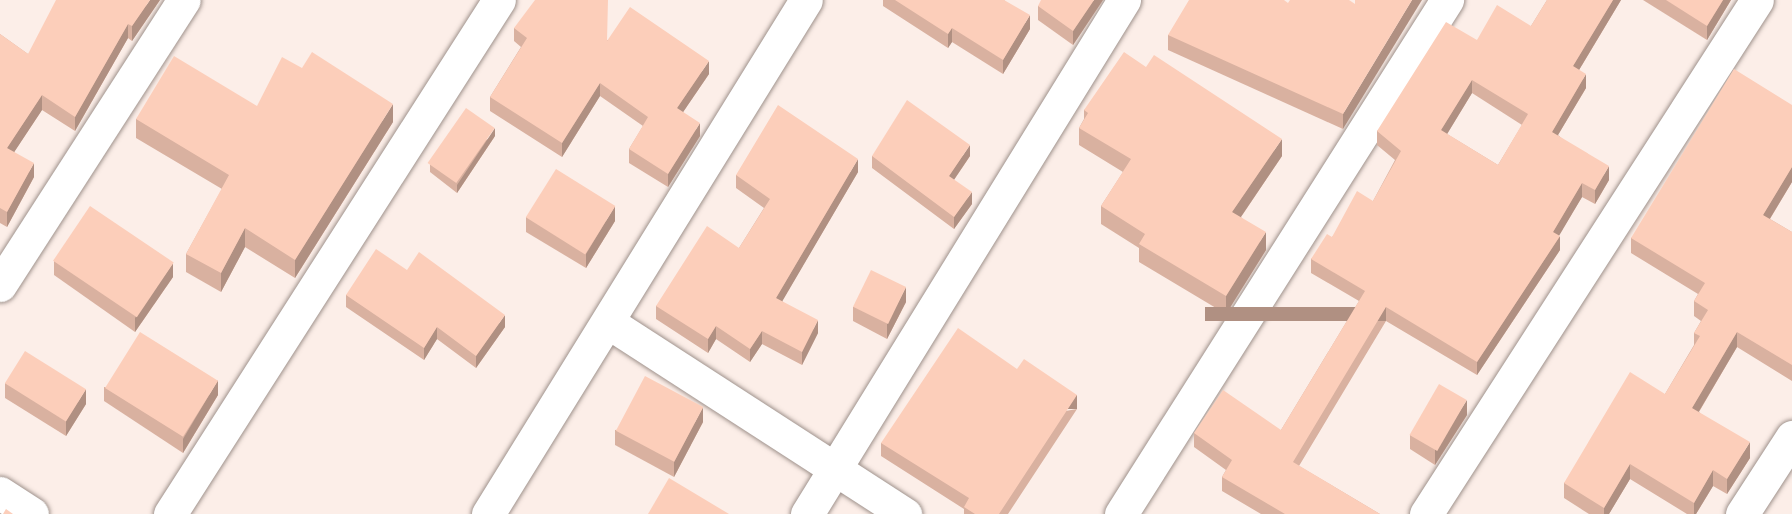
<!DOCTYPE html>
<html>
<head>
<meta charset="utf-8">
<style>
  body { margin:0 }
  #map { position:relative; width:1792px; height:514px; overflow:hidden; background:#fceee8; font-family:"Source Sans 3",sans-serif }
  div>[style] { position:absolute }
  .roads { filter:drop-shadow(0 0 2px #9f928c) drop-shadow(0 0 2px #9f928c) }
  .minor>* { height:33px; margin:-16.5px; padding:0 16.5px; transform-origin:16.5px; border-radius:16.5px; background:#fff }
  .wall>* { inset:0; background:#d9b1a0 }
  .shaded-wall>* { inset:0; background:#b09082; transform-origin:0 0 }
  .building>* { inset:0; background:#fcceba; transform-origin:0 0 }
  span { translate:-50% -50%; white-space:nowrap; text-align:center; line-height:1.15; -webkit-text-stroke:4.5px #fceee8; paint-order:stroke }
</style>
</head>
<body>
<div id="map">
  <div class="roads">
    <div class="minor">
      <div style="left:0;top:285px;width:339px;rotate:-57.2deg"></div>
      <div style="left:608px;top:322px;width:354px;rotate:32.9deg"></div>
      <div style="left:0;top:493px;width:38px;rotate:33deg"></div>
      <div style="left:170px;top:514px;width:610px;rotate:-57.38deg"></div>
      <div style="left:488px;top:514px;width:604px;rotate:-58.26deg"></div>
      <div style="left:807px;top:514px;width:604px;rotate:-58.34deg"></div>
      <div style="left:1121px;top:514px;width:609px;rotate:-57.62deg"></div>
      <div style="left:1426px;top:514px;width:611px;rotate:-57.22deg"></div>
      <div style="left:1742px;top:514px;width:92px;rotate:-57deg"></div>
    </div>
  </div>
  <div class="wall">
    <div style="clip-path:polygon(160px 0,132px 41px,128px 38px,75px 131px,42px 110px,14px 152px,34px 177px,7px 227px,0 223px,0 34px,28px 54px)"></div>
    <div style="clip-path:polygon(883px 0,1004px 0,1030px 29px,1003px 74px,952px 42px,948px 48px,883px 6px)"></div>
    <div style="clip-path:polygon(1103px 0,1073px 45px,1038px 20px,1038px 6px)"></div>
    <div style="clip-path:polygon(1349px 0,1343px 129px,1168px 50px,1168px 35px,1288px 3px)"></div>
    <div style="clip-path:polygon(evenodd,1547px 0,1621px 0,1579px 70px,1586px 88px,1558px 135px,1609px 180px,1595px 204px,1582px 197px,1559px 235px,1560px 250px,1477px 375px,1386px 321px,1299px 466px,1380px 514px,1261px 514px,1222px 491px,1222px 477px,1226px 470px,1194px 447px,1194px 433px,1281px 430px,1359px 301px,1311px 273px,1311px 259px,1332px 237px,1373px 201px,1395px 160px,1377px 145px,1377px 131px,1477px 40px,1531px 26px,1547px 0,1472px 93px,1522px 125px,1498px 165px,1447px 134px,1472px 93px)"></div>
    <div style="clip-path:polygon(1643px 0,1731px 0,1707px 40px)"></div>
    <div style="clip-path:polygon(514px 28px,607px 40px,709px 74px,683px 112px,700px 136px,668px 187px,629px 163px,629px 149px,643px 126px,600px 96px,562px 157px,490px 111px,490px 97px,521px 47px,514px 41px)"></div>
    <div style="clip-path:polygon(1146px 67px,1282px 156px,1241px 217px,1266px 250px,1226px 314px,1139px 262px,1139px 248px,1101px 224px,1101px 206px,1123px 172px,1079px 145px,1079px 128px,1084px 119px,1084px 110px)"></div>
    <div style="clip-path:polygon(1792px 105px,1792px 182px,1770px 219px,1792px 232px,1792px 381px,1737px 347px,1699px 412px,1750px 458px,1727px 494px,1713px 486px,1696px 514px,1687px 514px,1630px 479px,1609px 514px,1589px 514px,1564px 498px,1564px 483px,1665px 394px,1694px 345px,1694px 333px,1701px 321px,1694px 316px,1694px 301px,1698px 294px,1631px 253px,1631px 238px)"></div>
    <div style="clip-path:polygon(257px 106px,393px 122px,295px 278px,245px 247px,221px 292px,186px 272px,186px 254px,222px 189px,136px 138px,136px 119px)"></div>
    <div style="clip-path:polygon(495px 136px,457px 193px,430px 172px,430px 164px)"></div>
    <div style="clip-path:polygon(872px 156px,970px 156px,954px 180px,972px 204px,954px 229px,872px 168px)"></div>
    <div style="clip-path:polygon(858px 172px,782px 301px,818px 333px,802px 365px,762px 344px,750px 362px,716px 339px,708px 353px,656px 319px,656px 306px,739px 248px,764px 208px,736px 188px,736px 175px)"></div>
    <div style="clip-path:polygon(526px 217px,615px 221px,586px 268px,526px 232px)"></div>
    <div style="clip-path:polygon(54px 261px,173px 277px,135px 332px,54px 275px)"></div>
    <div style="clip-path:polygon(407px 270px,505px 327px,476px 368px,437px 339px,424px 360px,346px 307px,346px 295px)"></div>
    <div style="clip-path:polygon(906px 302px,887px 339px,853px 321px,853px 307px)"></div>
    <div style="clip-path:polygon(5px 383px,86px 404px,66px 436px,5px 398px)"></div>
    <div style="clip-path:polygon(104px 387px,218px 395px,183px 453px,104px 401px)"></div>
    <div style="clip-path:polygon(1077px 409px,1008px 514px,964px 514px,964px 509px,881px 456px,881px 443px)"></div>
    <div style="clip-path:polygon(1467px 415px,1435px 465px,1410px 449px,1410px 435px)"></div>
    <div style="clip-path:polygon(703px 422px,674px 477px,615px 445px,615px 430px)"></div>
  </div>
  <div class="shaded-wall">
    <div style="clip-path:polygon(150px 0,160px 0,132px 41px,132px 26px)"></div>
    <div style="clip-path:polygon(1094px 0,1103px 0,1073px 45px,1073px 31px)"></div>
    <div style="clip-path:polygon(1412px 0,1422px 0,1343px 129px,1343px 114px)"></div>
    <div style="clip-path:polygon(1613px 0,1621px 0,1573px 80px,1573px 66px)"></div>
    <div style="clip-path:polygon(1723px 0,1731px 0,1707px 40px,1707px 26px)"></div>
    <div style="clip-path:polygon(1030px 15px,1030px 29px,1003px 74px,1003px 60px)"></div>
    <div style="clip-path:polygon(128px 24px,128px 38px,75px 131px,75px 117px)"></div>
    <div style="clip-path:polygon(952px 28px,952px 42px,948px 48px,948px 34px)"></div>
    <div style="clip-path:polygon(709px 61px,709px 74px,677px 121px,677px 108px)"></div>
    <div style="clip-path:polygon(1586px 74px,1586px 88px,1552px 145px,1552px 132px)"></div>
    <div style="clip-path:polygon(1472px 80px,1472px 93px,1441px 144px,1441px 130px)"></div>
    <div style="clip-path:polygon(600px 83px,600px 96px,562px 157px,562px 143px)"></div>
    <div style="clip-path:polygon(42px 95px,42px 110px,7px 163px,7px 148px)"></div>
    <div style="clip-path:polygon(393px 104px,393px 122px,295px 278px,295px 260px)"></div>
    <div style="clip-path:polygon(700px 123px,700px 136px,668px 187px,668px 174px)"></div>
    <div style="clip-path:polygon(495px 128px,495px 136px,457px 193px,457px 185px)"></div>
    <div style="clip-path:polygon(1282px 139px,1282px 156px,1232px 230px,1232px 212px)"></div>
    <div style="clip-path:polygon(970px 145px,970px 156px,949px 187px,949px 176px)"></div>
    <div style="clip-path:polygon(858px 159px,858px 172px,776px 312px,776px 298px)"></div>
    <div style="clip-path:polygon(34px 163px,34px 177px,7px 227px,7px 212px)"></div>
    <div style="clip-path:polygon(1609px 166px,1609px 180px,1595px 204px,1595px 190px)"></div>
    <div style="clip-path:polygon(1792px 167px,1792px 182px,1763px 230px,1763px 215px)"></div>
    <div style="clip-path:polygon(1582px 183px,1582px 197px,1553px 246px,1553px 232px)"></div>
    <div style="clip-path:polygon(972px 192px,972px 204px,954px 229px,954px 217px)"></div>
    <div style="clip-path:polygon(615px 206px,615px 221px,586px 268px,586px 254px)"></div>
    <div style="clip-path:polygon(245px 228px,245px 247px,221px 292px,221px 273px)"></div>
    <div style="clip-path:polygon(1266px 232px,1266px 250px,1226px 314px,1226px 296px)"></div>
    <div style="clip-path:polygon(1560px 236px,1560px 250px,1477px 375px,1477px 362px)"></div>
    <div style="clip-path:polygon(173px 263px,173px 277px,135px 332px,135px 318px)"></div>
    <div style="clip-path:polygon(906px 287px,906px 302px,887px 339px,887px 324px)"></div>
    <div style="left:1386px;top:307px;width:14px;height:181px;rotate:90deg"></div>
    <div style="clip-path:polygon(505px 315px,505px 327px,476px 368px,476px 356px)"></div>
    <div style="clip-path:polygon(818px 320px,818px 333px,802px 365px,802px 352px)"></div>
    <div style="clip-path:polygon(716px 326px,716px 339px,708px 353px,708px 339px)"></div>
    <div style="clip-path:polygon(437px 327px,437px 339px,424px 360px,424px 348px)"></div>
    <div style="clip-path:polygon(762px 331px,762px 344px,750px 362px,750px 349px)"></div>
    <div style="clip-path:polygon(1737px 332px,1737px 347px,1692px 423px,1692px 408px)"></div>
    <div style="clip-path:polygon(218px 380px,218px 395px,183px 453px,183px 439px)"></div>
    <div style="clip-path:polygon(86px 389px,86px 404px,66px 436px,66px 421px)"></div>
    <div style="left:1077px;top:395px;width:14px;height:142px;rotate:90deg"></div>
    <div style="clip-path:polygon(1467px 400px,1467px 415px,1435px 465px,1435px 450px)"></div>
    <div style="clip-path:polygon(703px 407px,703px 422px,674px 477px,674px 462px)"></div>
    <div style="clip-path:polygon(1750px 442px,1750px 458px,1727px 494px,1727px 479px)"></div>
    <div style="clip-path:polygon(1630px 464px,1630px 479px,1609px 514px,1604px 514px,1604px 508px)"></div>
    <div style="clip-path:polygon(1713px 470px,1713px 486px,1696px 514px,1694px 514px,1694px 503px)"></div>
  </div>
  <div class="building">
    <div style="clip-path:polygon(56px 0,150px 0,132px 26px,128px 24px,75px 117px,42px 95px,7px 148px,34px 163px,7px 212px,0 208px,0 34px,28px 54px)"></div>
    <div style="clip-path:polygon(535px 0,608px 0,607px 41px,630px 7px,709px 61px,677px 108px,700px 123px,668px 174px,629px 149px,648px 117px,600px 83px,562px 143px,490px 97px,527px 38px,514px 28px)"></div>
    <div style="clip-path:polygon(895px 0,1004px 0,1030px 15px,1003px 60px,952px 28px,948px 34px)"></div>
    <div style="clip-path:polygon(1041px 0,1094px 0,1073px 31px,1038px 6px)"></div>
    <div style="clip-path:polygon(1189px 0,1284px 0,1288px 3px,1290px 0,1349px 0,1355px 4px,1355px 0,1412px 0,1343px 114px,1168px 35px)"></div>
    <div style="clip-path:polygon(evenodd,1547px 0,1613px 0,1573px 66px,1586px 74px,1552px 132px,1609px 166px,1595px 190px,1582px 183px,1553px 232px,1560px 236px,1477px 362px,1386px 307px,1293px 462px,1380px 514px,1285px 514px,1222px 477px,1232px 460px,1194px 433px,1223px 390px,1281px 430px,1365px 291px,1311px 259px,1327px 234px,1332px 237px,1357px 191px,1373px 201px,1401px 151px,1377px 131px,1446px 22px,1477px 40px,1497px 5px,1531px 26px,1547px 0,1472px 80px,1528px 114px,1498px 165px,1441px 130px,1472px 80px)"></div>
    <div style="clip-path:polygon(1666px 0,1723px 0,1707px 26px)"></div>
    <div style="clip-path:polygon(312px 52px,393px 104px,295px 260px,245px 228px,221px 273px,186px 254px,229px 175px,136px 119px,174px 56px,257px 106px,282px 57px,302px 68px)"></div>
    <div style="clip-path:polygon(1124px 52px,1146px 67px,1154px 55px,1282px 139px,1232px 212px,1266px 232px,1226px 296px,1139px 244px,1145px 234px,1101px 206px,1131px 159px,1079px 128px,1088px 113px,1084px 110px)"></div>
    <div style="clip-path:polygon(1734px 69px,1792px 105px,1792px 167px,1763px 215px,1792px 232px,1792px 365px,1737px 332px,1692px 408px,1750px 442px,1727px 479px,1713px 470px,1694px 503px,1630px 464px,1604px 508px,1564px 483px,1630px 372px,1665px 394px,1700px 336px,1694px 333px,1708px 310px,1694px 301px,1705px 283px,1631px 238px)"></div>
    <div style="clip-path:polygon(907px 100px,970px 145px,949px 176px,972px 192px,954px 217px,872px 156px)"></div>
    <div style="clip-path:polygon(778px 105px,858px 159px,776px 298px,818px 320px,802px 352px,762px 331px,750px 349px,716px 326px,708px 339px,656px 306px,707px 226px,739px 248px,770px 199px,736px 175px)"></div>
    <div style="left:466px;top:108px;width:35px;height:67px;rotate:35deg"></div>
    <div style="left:556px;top:169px;width:70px;height:57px;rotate:32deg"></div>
    <div style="left:90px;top:206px;width:101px;height:66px;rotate:34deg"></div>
    <div style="clip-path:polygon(376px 249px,407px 270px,419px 252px,505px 315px,476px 356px,437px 327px,424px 348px,346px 295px)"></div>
    <div style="left:871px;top:270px;width:39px;height:41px;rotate:26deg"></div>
    <div style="clip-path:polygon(958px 328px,1017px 369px,1024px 359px,1077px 395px,999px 514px,975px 514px,964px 507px,969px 498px,881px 443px)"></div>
    <div style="left:140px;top:332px;width:92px;height:66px;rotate:32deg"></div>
    <div style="left:25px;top:351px;width:72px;height:38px;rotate:32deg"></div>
    <div style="left:645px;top:376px;width:66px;height:62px;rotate:28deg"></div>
    <div style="left:1439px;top:384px;width:32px;height:59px;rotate:30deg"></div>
    <div style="clip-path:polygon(669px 478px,729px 514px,648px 514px)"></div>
    <div style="clip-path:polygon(6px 509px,13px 514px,3px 514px)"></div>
  </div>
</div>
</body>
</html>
